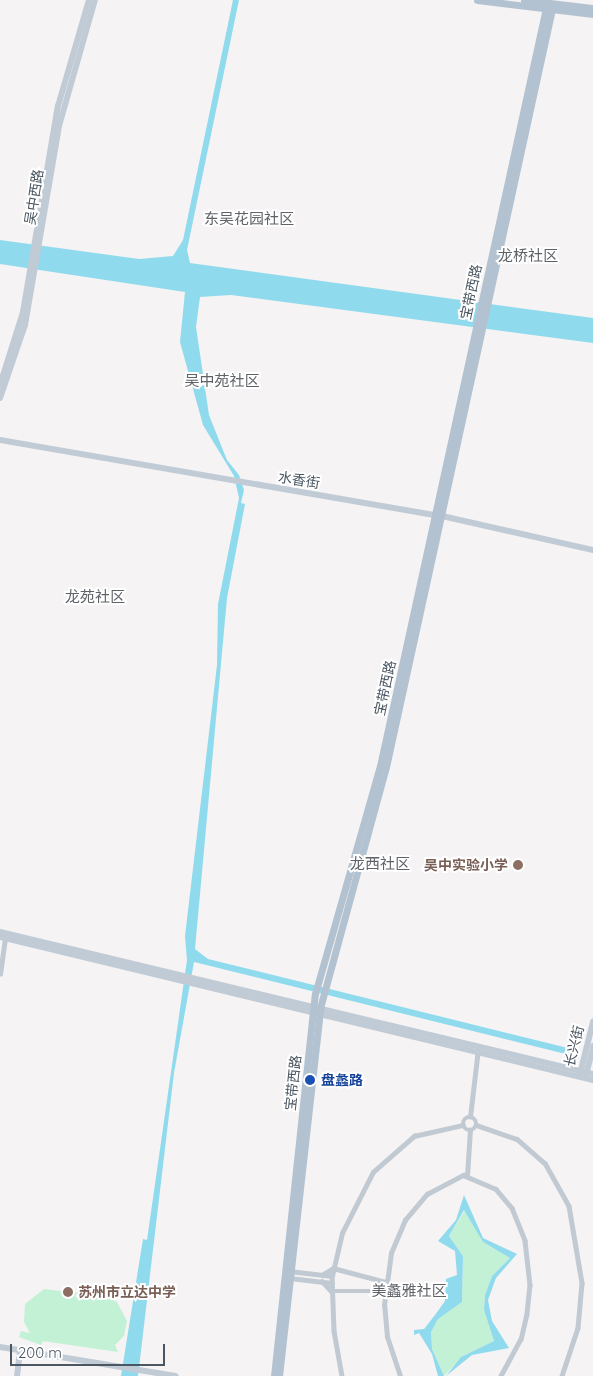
<!DOCTYPE html>
<html>
<head>
<meta charset="utf-8">
<style>
  body { margin:0 }
  #map { position:relative; width:593px; height:1376px; overflow:hidden; background:#f5f3f3; font-family:Quicksand,"Noto Sans SC",sans-serif }
  div>[style] { position:absolute }
  .green>* { inset:0; background:#c3f1d5 }
  .water>* { inset:0; background:#90daee }
  .street>* { height:4.5px; margin:-2.25px; padding:0 2.25px; transform-origin:2.25px; border-radius:2.25px; background:#c1cad2 }
  .street>.ring { margin:-2.25px; padding:0; box-sizing:content-box; background:none; border:4.5px solid #c1cad2; border-radius:50% }
  .secondary>* { height:6px; margin:-3px; padding:0 3px; transform-origin:3px; border-radius:3px; background:#c1cbd6 }
  .primary>* { height:7px; margin:-3.5px; padding:0 3.5px; transform-origin:3.5px; border-radius:3.5px; background:#b3c2d1 }
  .dots>* { width:14px; height:14px; translate:-50% -50%; box-sizing:border-box; border:2px solid #fff; border-radius:50% }
  span { translate:-50% -50%; white-space:nowrap; text-align:center; line-height:1.15; -webkit-text-stroke:4px #fff; paint-order:stroke }
  .street-label { font-size:14px; color:#4a5661 }
  .education-label { font-size:14px; color:#785e54; font-weight:700 }
  .right { translate:-100% -50%; text-align:right }
  .left { translate:0 -50%; text-align:left }
  .transit-label { font-size:14px; color:#164399; font-weight:700 }
  .neighbourhood-label { font-size:15px; color:#5f6368 }
  .scale { position:absolute; left:10px; top:1344px; width:155px; height:22px; box-sizing:border-box; border:2px solid #4a5661; border-top:0; padding-left:6px; font-size:15px; line-height:18px; white-space:nowrap; color:#4a5661; -webkit-text-stroke:4px #fff; paint-order:stroke }
</style>
</head>
<body>
<div id="map">
  <div class="green">
    <div style="clip-path:polygon(465px 1210px,483px 1242px,510px 1258px,492px 1276px,485px 1295px,484px 1310px,494px 1341px,463px 1356px,444px 1376px,432px 1349px,431px 1332px,438px 1319px,462px 1302px,463px 1256px,449px 1236px)"></div>
    <div style="clip-path:polygon(44px 1289px,104px 1296px,117px 1302px,127px 1321px,124px 1336px,115px 1345px,118px 1352px,43px 1341px,41px 1345px,19px 1337px,21px 1331px,30px 1333px,24px 1322px,25px 1304px)"></div>
  </div>
  <div class="water">
    <div style="clip-path:polygon(233px 0,239px 0,187px 250px,190px 263px,593px 318px,593px 343px,231px 295px,200px 297px,196px 327px,209px 415px,227px 460px,239px 475px,244px 490px,241px 503px,245px 504px,227px 598px,195px 949px,208px 959px,572px 1049px,570px 1055px,194px 962px,174px 1073px,138px 1376px,121px 1376px,143px 1239px,147px 1240px,187px 960px,185px 936px,217px 665px,218px 604px,239px 498px,234px 476px,203px 425px,180px 342px,185px 292px,0 264px,0 240px,139px 259px,173px 256px,183px 240px)"></div>
    <div style="clip-path:polygon(464px 1195px,483px 1238px,517px 1254px,496px 1278px,488px 1300px,492px 1321px,509px 1348px,472px 1355px,446px 1376px,461px 1357px,494px 1341px,484px 1310px,485px 1295px,492px 1276px,510px 1258px,483px 1242px,464px 1210px,449px 1236px,463px 1256px,462px 1302px,438px 1319px,431px 1332px,432px 1349px,444px 1376px,438px 1376px,432px 1354px,419px 1333px,414px 1335px,414px 1330px,424px 1329px,435px 1315px,445px 1301px,446px 1279px,457px 1275px,455px 1251px,438px 1241px,456px 1220px)"></div>
  </div>
  <div class="street">
    <div style="left:0;top:974px;width:37px;rotate:-82deg"></div>
    <div style="left:470px;top:1117px;width:68px;rotate:-83.3deg"></div>
    <div class="ring" style="left:463px;top:1117px;width:9.5px;height:9.5px"></div>
    <div style="left:476px;top:1125px;width:43px;rotate:18.9deg"></div>
    <div style="left:517px;top:1139px;width:37px;rotate:41deg"></div>
    <div style="left:545px;top:1163px;width:49px;rotate:60.8deg"></div>
    <div style="left:569px;top:1206px;width:78px;rotate:80.4deg"></div>
    <div style="left:582px;top:1283px;width:45px;rotate:95.1deg"></div>
    <div style="left:578px;top:1328px;width:51px;rotate:108.4deg"></div>
    <div style="left:467px;top:1176px;width:46px;rotate:-86.3deg"></div>
    <div style="left:289px;top:1271px;width:43px;rotate:6.6deg"></div>
    <div style="left:332px;top:1276px;width:55px;rotate:87.9deg"></div>
    <div style="left:334px;top:1331px;width:46px;rotate:79.9deg"></div>
    <div style="left:322px;top:1275px;width:13px;rotate:-32deg"></div>
    <div style="left:333px;top:1268px;width:55px;rotate:14.8deg"></div>
    <div style="left:332px;top:1276px;width:44px;rotate:-76.9deg"></div>
    <div style="left:342px;top:1233px;width:68px;rotate:-63.1deg"></div>
    <div style="left:373px;top:1172px;width:55px;rotate:-41.3deg"></div>
    <div style="left:414px;top:1136px;width:50px;rotate:-12.7deg"></div>
    <div style="left:290px;top:1278px;width:42px;rotate:6.8deg"></div>
    <div style="left:322px;top:1281px;width:13px;rotate:48deg"></div>
    <div style="left:331px;top:1291px;width:54px"></div>
    <div style="left:400px;top:1376px;width:41px;rotate:-108.4deg"></div>
    <div style="left:387px;top:1337px;width:32px;rotate:-95deg"></div>
    <div style="left:384px;top:1305px;width:52px;rotate:-82.3deg"></div>
    <div style="left:391px;top:1253px;width:36px;rotate:-67deg"></div>
    <div style="left:405px;top:1220px;width:34px;rotate:-50deg"></div>
    <div style="left:427px;top:1194px;width:41px;rotate:-27.8deg"></div>
    <div style="left:463px;top:1175px;width:36px;rotate:23deg"></div>
    <div style="left:496px;top:1189px;width:25px;rotate:50deg"></div>
    <div style="left:512px;top:1208px;width:35px;rotate:68deg"></div>
    <div style="left:525px;top:1241px;width:44px;rotate:83.5deg"></div>
    <div style="left:530px;top:1285px;width:29px;rotate:96deg"></div>
    <div style="left:527px;top:1314px;width:26px;rotate:103deg"></div>
    <div style="left:521px;top:1339px;width:42px;rotate:118.4deg"></div>
  </div>
  <div class="secondary">
    <div style="left:0;top:385px;width:77px;rotate:-72.5deg"></div>
    <div style="left:23px;top:312px;width:209px;rotate:-80.4deg"></div>
    <div style="left:58px;top:106px;width:110px;rotate:-73.7deg"></div>
    <div style="left:0;top:398px;width:77px;rotate:-71.1deg"></div>
    <div style="left:25px;top:325px;width:202px;rotate:-80.3deg"></div>
    <div style="left:59px;top:126px;width:131px;rotate:-74.1deg"></div>
    <div style="left:0;top:440px;width:448px;rotate:9.8deg"></div>
    <div style="left:442px;top:516px;width:155px;rotate:12.7deg"></div>
    <div style="left:0;top:932px;width:610px;rotate:13.47deg"></div>
    <div style="left:0;top:937px;width:610px;rotate:13.56deg"></div>
    <div style="left:580px;top:1074px;width:54px;rotate:-76deg"></div>
    <div style="left:586px;top:1075px;width:30px;rotate:-76deg"></div>
    <div style="left:0;top:1347px;width:178px;rotate:9.4deg"></div>
    <div style="left:17px;top:1376px;width:25px;rotate:-83deg"></div>
  </div>
  <div class="primary">
    <div style="left:477px;top:0;width:117px;rotate:6.9deg"></div>
    <div style="left:524px;top:0;width:69px;rotate:6.6deg"></div>
    <div style="left:274px;top:1376px;width:384px;rotate:-83.9deg"></div>
    <div style="left:315px;top:994px;width:237px;rotate:-74.1deg"></div>
    <div style="left:380px;top:766px;width:776px;rotate:-77.65deg"></div>
    <div style="left:279px;top:1376px;width:370px;rotate:-83.6deg"></div>
    <div style="left:320px;top:1008px;width:250px;rotate:-74.7deg"></div>
    <div style="left:386px;top:767px;width:776px;rotate:-77.65deg"></div>
  </div>
  <div class="dots">
    <div style="left:518px;top:865px;background:#8d6e63"></div>
    <div style="left:310px;top:1080px;background:#1a4fb4"></div>
    <div style="left:68px;top:1292px;background:#8d6e63"></div>
  </div>
  <div class="street-label">
    <span style="left:34px;top:197px;rotate:-81deg">吴中西路</span>
    <span style="left:471px;top:292px;rotate:-78deg">宝带西路</span>
    <span style="left:299px;top:480px;rotate:9deg">水香街</span>
    <span style="left:385px;top:688px;rotate:-78deg">宝带西路</span>
    <span style="left:574px;top:1046px;rotate:-76deg">长兴街</span>
    <span style="left:293px;top:1083px;rotate:-84deg">宝带西路</span>
  </div>
  <div class="education-label">
    <span class="right" style="left:508px;top:865px">吴中实验小学</span>
    <span class="left" style="left:78px;top:1292px">苏州市立达中学</span>
  </div>
  <div class="transit-label">
    <span class="left" style="left:321px;top:1080px">盘蠡路</span>
  </div>
  <div class="neighbourhood-label">
    <span style="left:249px;top:219px">东吴花园社区</span>
    <span style="left:528px;top:256px">龙桥社区</span>
    <span style="left:222px;top:381px">吴中苑社区</span>
    <span style="left:95px;top:597px">龙苑社区</span>
    <span style="left:380px;top:864px">龙西社区</span>
    <span style="left:409px;top:1291px">美蠡雅社区</span>
  </div>
  <div class="scale">200 m</div>
</div>
</body>
</html>
